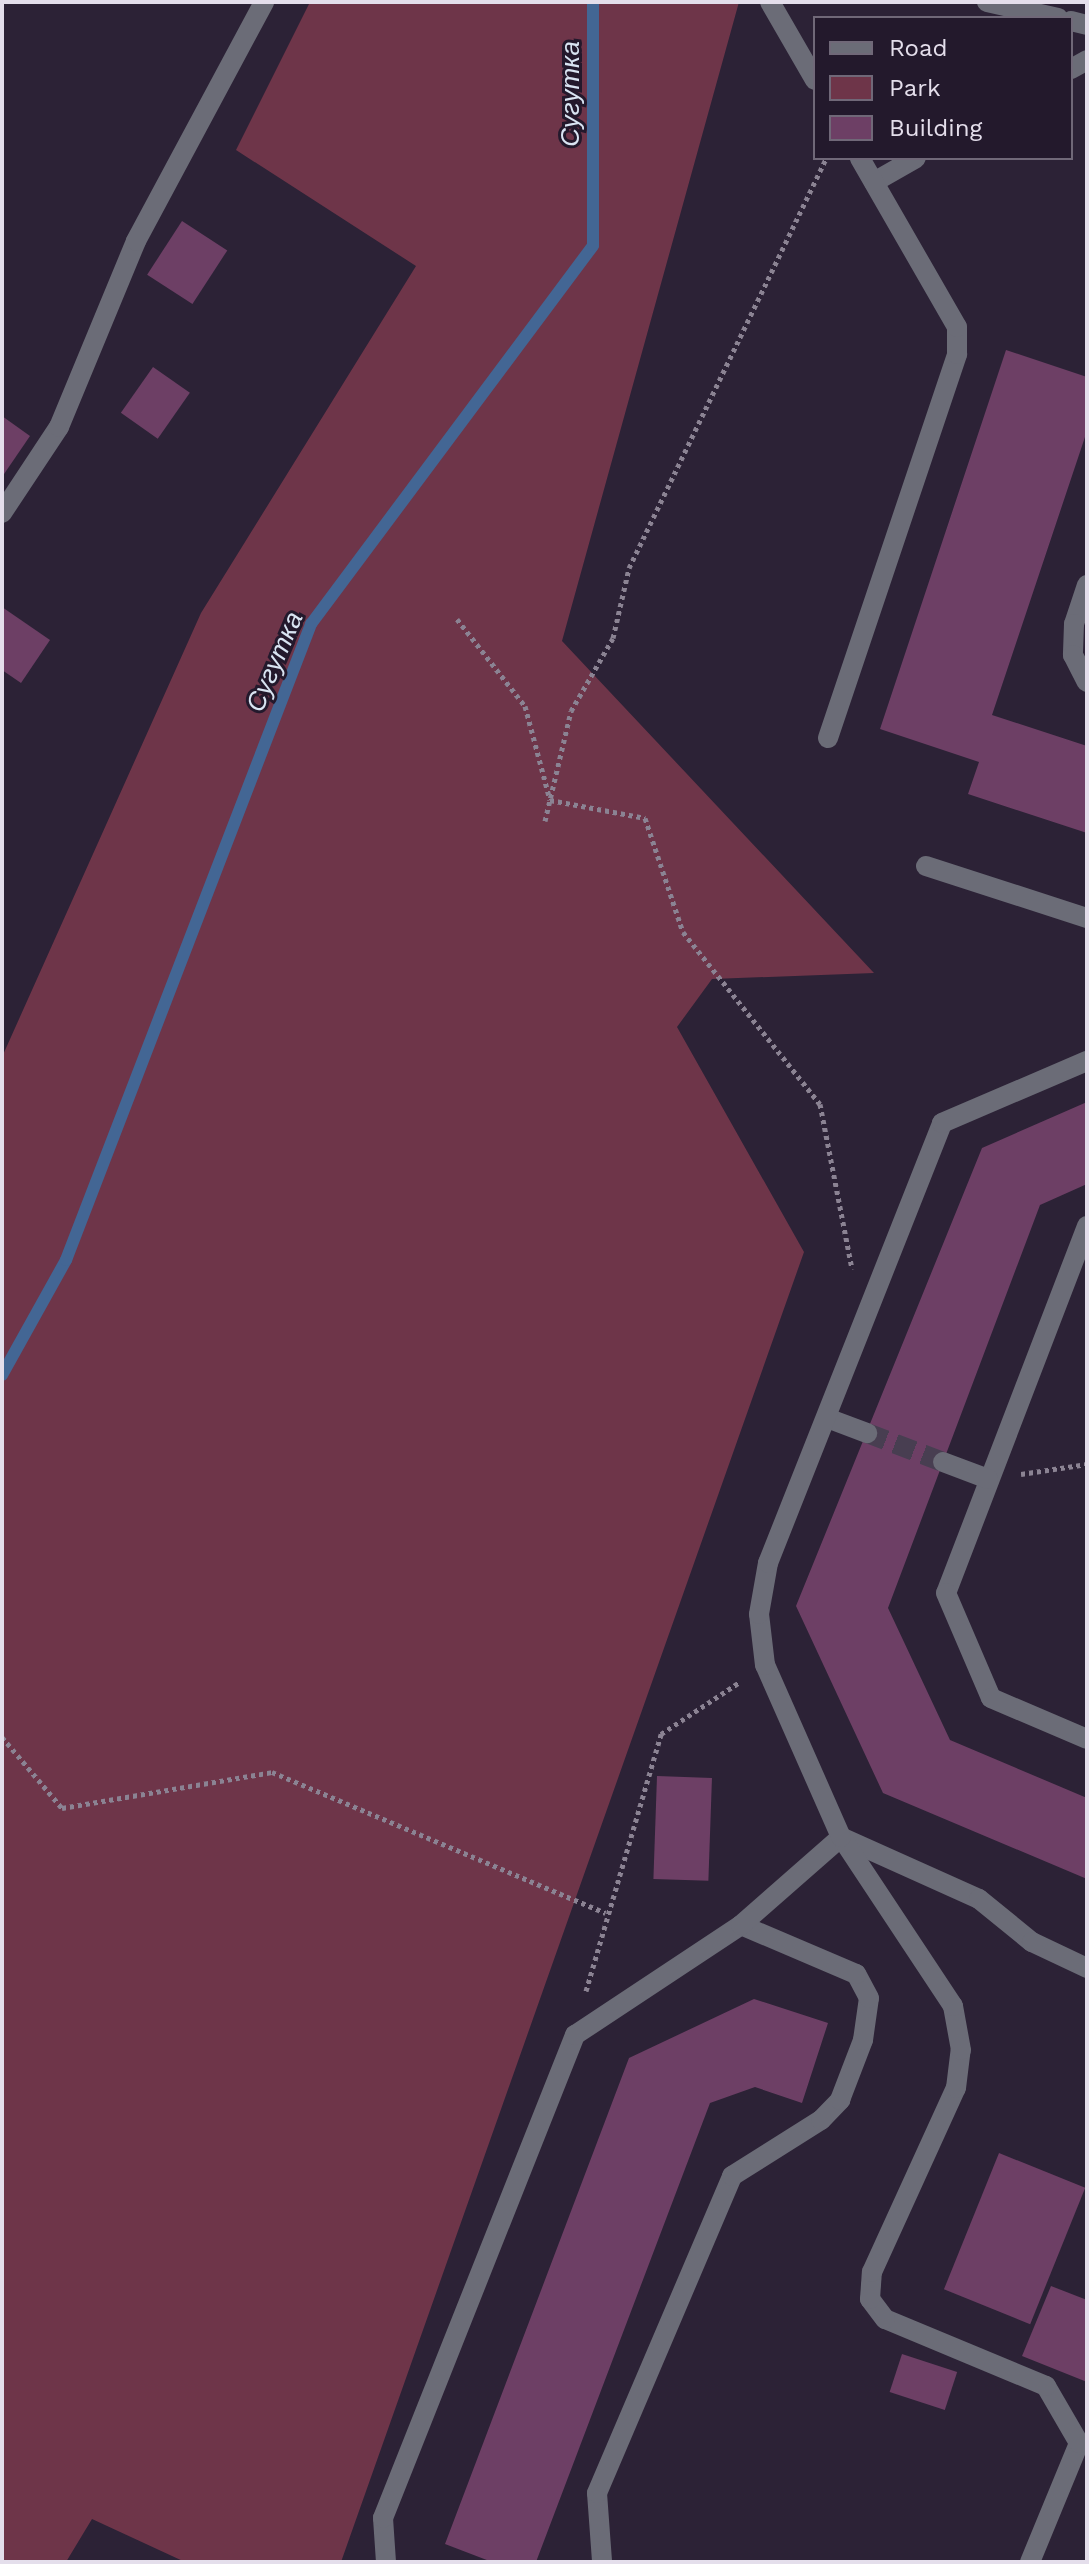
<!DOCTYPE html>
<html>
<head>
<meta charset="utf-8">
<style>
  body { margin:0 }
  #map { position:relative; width:1089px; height:2564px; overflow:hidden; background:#2c2236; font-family:"Work Sans",sans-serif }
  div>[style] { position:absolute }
  .green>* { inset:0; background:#6e3549 }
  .stream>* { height:12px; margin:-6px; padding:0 6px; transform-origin:6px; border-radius:6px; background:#436694 }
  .building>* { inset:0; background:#6d3f65; transform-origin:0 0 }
  .minor-tunnel>* { height:20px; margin-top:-10px; transform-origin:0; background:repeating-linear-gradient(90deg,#483e51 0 20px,transparent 0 30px) }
  .path>* { height:5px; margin-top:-2.5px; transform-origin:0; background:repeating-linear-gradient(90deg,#8b8393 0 4px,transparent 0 8px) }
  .minor>* { height:20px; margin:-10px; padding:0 10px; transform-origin:10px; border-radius:10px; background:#6b6c77 }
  span { translate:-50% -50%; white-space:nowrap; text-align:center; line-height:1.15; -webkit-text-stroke:6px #23192c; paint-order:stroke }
  .water-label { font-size:26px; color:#d9e4f2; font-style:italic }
  .frame { position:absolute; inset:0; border:4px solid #e4deeb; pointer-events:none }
  .legend { position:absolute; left:813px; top:16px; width:260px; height:144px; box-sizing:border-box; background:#23192c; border:2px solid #706878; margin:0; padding:10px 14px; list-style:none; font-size:24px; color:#e4deeb }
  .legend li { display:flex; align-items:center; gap:16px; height:40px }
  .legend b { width:40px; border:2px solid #706878 }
</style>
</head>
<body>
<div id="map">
  <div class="green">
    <div style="clip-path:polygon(310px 2px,739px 2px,562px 641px,874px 973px,712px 979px,677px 1027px,804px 1252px,341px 2562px,185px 2562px,92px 2519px,66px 2562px,2px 2562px,2px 1057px,201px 613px,416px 266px,236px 150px)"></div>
  </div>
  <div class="stream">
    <div style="left:2px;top:1375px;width:132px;rotate:-60.9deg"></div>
    <div style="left:66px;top:1260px;width:682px;rotate:-68.93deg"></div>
    <div style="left:311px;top:624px;width:472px;rotate:-53.3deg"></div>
    <div style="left:593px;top:245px;width:243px;rotate:-90deg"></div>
  </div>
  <div class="building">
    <div style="left:182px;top:221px;width:54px;height:64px;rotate:33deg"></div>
    <div style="clip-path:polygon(1006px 350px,1087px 377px,1087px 431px,992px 715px,1087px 746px,1087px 833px,968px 794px,979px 762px,880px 729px)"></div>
    <div style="left:153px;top:367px;width:45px;height:56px;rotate:35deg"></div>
    <div style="clip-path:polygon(2px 416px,30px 436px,2px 477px)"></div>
    <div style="clip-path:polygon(2px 607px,50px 640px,21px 683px,2px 670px)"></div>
    <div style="clip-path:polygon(1087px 1102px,1087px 1184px,1040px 1205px,888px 1608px,950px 1740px,1087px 1798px,1087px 1879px,883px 1793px,796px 1606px,982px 1148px)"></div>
    <div style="left:657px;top:1776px;width:55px;height:103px;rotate:2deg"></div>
    <div style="clip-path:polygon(754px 1999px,828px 2023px,802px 2103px,755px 2087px,710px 2103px,536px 2562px,492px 2562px,445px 2544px,629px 2058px)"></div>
    <div style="left:999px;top:2153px;width:93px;height:147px;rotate:22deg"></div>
    <div style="clip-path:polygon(1051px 2286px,1087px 2300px,1087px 2382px,1022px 2356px)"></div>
    <div style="left:902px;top:2354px;width:58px;height:40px;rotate:18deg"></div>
  </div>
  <div class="minor-tunnel">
    <div style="left:867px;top:1433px;width:81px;rotate:20.9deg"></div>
  </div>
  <div class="path">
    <div style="left:457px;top:619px;width:110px;rotate:52deg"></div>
    <div style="left:525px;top:706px;width:97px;rotate:75.1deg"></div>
    <div style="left:550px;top:800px;width:97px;rotate:10.7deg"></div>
    <div style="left:645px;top:818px;width:120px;rotate:71.6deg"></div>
    <div style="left:683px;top:932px;width:220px;rotate:51.5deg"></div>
    <div style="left:820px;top:1104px;width:168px;rotate:79deg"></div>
    <div style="left:545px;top:821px;width:113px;rotate:-76.7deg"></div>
    <div style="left:571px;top:711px;width:84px;rotate:-60.1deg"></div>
    <div style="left:613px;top:638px;width:72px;rotate:-77.1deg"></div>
    <div style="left:629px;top:568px;width:455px;rotate:-64.3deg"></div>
    <div style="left:1021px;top:1474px;width:67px;rotate:-8.6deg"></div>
    <div style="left:2px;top:1737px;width:93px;rotate:49.8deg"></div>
    <div style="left:62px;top:1808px;width:213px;rotate:-9.7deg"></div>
    <div style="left:272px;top:1772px;width:362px;rotate:22.9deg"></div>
    <div style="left:586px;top:1991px;width:268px;rotate:-73.7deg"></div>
    <div style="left:661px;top:1734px;width:95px;rotate:-33.4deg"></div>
  </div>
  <div class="minor">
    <div style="left:770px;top:2px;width:90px;rotate:60deg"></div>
    <div style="left:987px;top:2px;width:73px;rotate:12.7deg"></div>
    <div style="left:1071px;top:21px;width:16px;rotate:14deg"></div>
    <div style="left:1071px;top:69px;width:18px;rotate:-29deg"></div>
    <div style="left:874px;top:182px;width:48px;rotate:-29.7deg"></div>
    <div style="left:2px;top:513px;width:103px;rotate:-56.5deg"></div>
    <div style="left:59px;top:427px;width:201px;rotate:-67.5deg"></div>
    <div style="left:136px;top:241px;width:271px;rotate:-61.8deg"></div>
    <div style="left:1087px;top:585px;width:41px;rotate:108.4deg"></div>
    <div style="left:1074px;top:624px;width:31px;rotate:92deg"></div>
    <div style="left:1073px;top:655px;width:30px;rotate:63deg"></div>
    <div style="left:828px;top:738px;width:405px;rotate:-71.4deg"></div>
    <div style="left:957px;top:354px;width:27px;rotate:-90deg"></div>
    <div style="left:957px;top:327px;width:195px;rotate:-119.9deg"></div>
    <div style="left:926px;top:866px;width:169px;rotate:17.9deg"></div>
    <div style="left:1087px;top:1226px;width:393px;rotate:111deg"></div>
    <div style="left:946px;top:1593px;width:114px;rotate:66.8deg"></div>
    <div style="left:991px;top:1698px;width:104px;rotate:23.1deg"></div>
    <div style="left:827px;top:1418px;width:43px;rotate:20.6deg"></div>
    <div style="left:943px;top:1462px;width:48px;rotate:20.7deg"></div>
    <div style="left:841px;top:1837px;width:151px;rotate:24.2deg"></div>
    <div style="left:979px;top:1899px;width:68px;rotate:39.1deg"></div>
    <div style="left:1032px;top:1942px;width:61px;rotate:25.3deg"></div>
    <div style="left:602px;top:2561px;width:68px;rotate:-94.2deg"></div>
    <div style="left:597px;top:2493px;width:345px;rotate:-66.9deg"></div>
    <div style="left:732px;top:2176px;width:105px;rotate:-32.2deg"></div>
    <div style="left:821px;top:2120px;width:28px;rotate:-46deg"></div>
    <div style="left:840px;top:2100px;width:64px;rotate:-69deg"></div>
    <div style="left:863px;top:2040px;width:42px;rotate:-81.9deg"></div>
    <div style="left:869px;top:1998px;width:27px;rotate:-118deg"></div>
    <div style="left:856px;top:1974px;width:125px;rotate:-156.9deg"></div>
    <div style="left:386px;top:2562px;width:44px;rotate:-93.9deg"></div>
    <div style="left:383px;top:2518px;width:520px;rotate:-68.32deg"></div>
    <div style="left:575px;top:2035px;width:199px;rotate:-33.5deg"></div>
    <div style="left:741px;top:1925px;width:133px;rotate:-41.3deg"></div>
    <div style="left:1030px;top:2562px;width:129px;rotate:-67.6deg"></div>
    <div style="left:1079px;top:2443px;width:66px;rotate:-120.1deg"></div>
    <div style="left:1046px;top:2386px;width:174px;rotate:-157.4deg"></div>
    <div style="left:885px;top:2319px;width:25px;rotate:-127deg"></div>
    <div style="left:870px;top:2299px;width:27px;rotate:-86deg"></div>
    <div style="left:872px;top:2272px;width:202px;rotate:-65.5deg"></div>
    <div style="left:956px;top:2088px;width:38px;rotate:-83deg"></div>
    <div style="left:961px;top:2050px;width:45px;rotate:-100.3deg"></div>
    <div style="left:953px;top:2006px;width:203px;rotate:-123.5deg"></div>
    <div style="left:841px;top:1837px;width:188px;rotate:-113.8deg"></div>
    <div style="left:765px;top:1665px;width:51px;rotate:-96.7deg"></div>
    <div style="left:759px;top:1614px;width:52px;rotate:-80deg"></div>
    <div style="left:768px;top:1563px;width:473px;rotate:-68.4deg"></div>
    <div style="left:942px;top:1123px;width:158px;rotate:-23.2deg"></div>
  </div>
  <div class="water-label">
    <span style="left:571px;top:94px;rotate:-90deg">Сугутка</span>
    <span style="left:275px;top:662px;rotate:-67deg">Сугутка</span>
  </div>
  <div class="frame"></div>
  <ul class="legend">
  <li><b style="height:10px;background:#6b6c77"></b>Road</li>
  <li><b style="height:22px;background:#6e3549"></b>Park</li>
  <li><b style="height:22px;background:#6d3f65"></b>Building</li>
  </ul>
</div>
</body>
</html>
